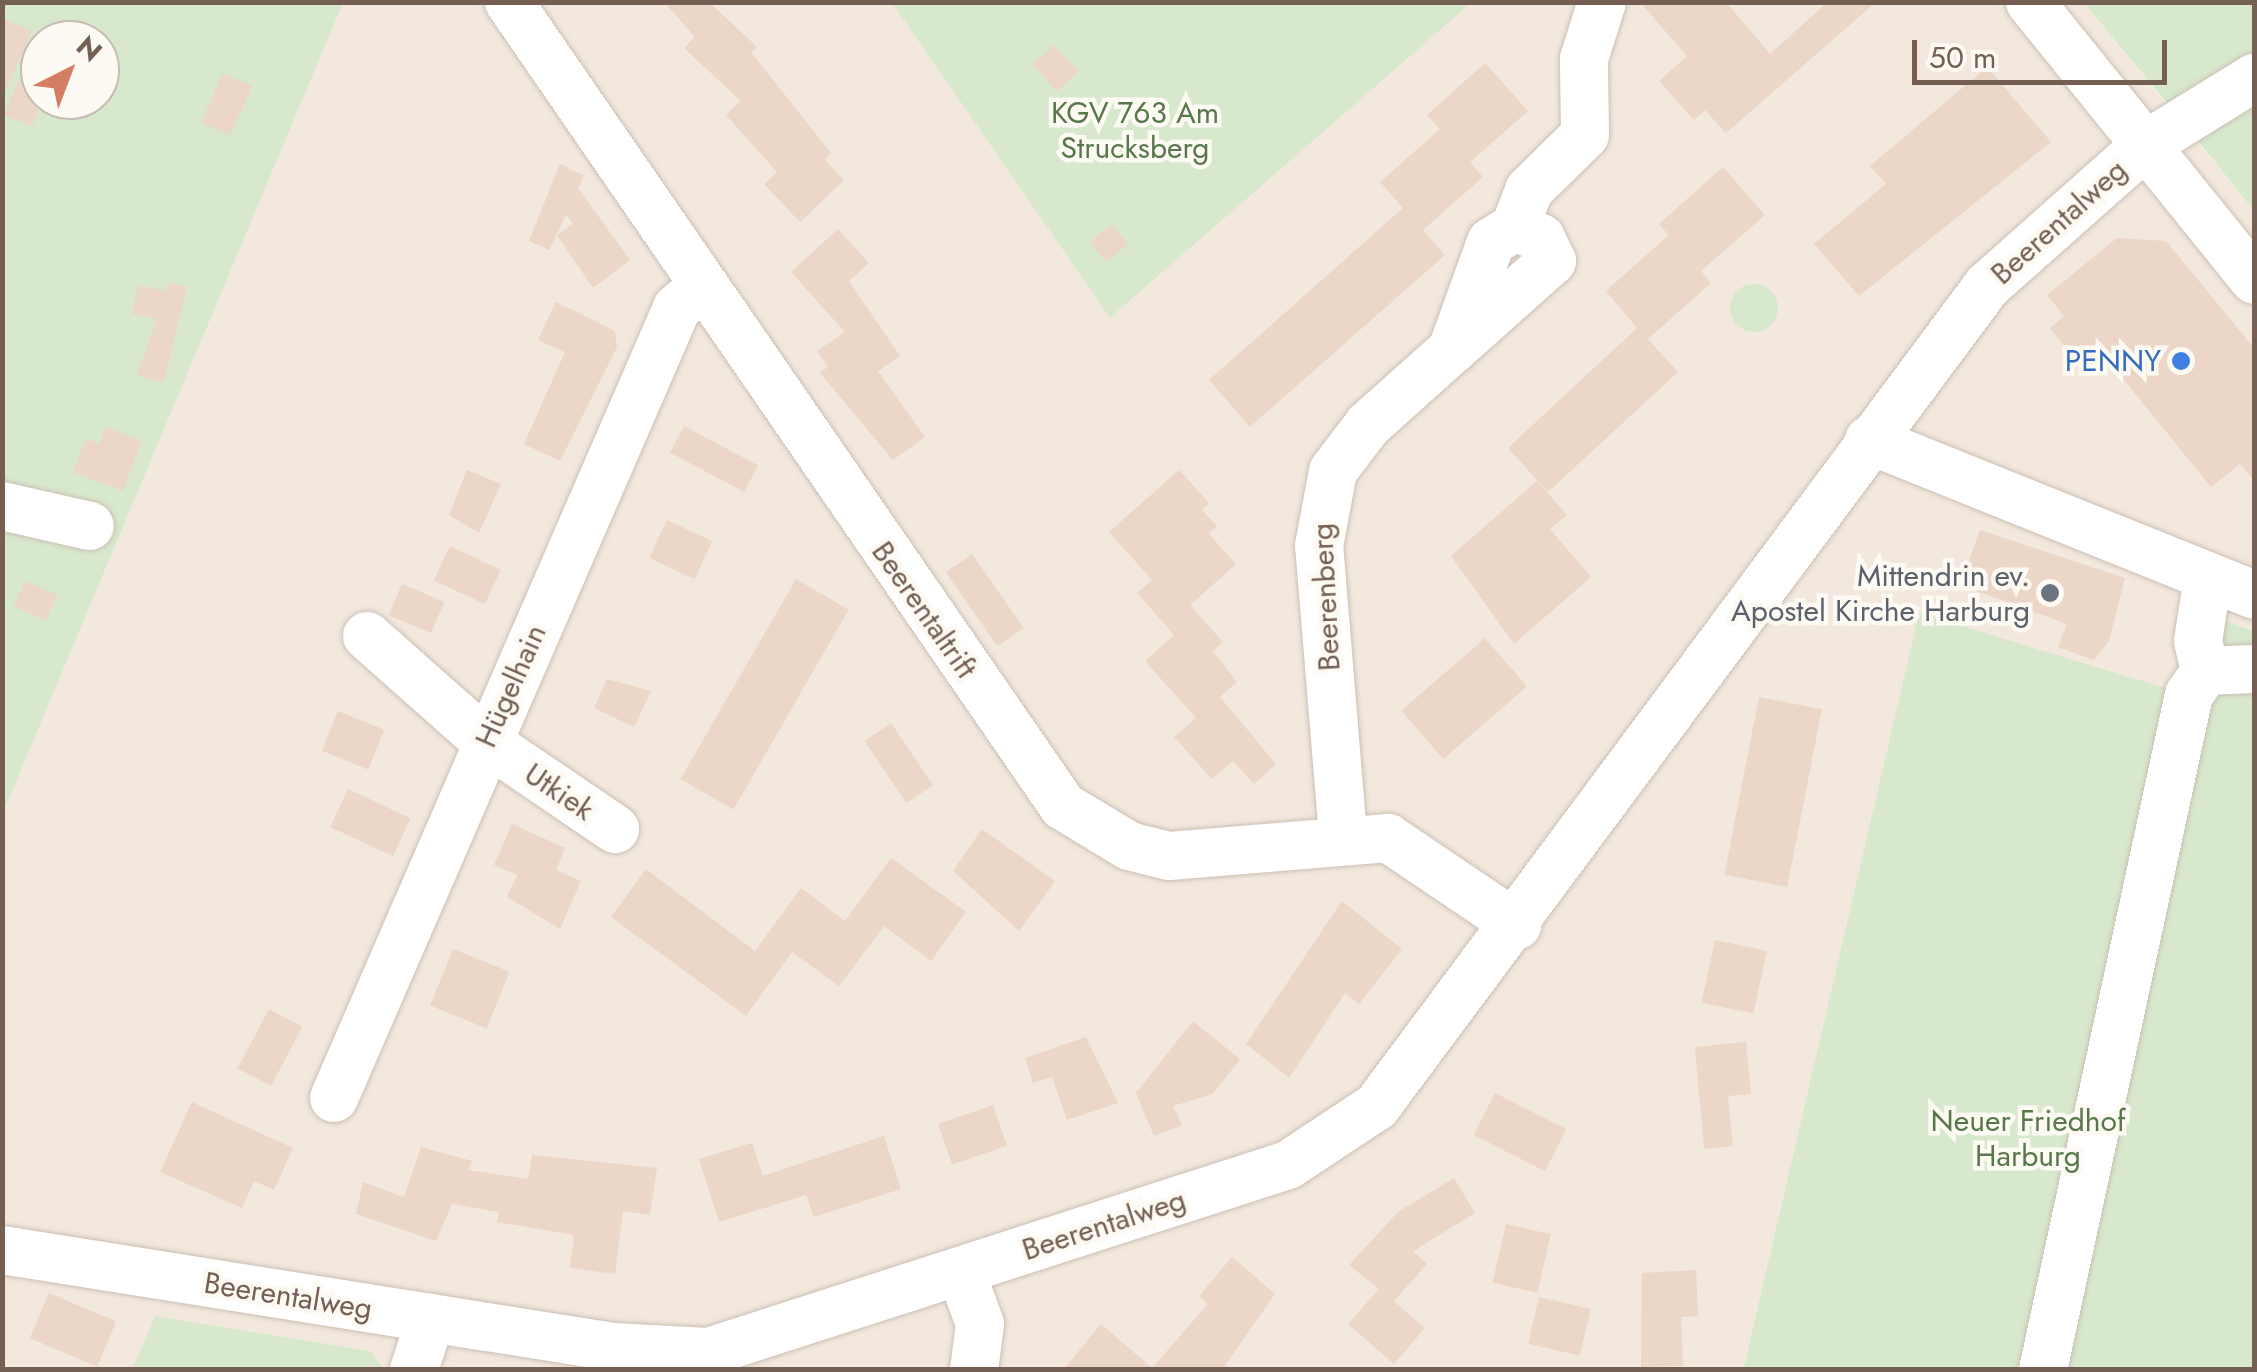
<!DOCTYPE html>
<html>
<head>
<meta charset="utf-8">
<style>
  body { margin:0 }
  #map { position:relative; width:2257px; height:1372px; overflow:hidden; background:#fbf6ee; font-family:Jost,sans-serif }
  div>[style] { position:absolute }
  .residential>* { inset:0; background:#f2e8dd }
  .green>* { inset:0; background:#d7e8cd }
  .round { border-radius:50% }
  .building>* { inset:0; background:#ebd6c7; transform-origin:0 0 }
  .roads { filter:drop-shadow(0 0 2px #ccbfb4) drop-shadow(0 0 2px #ccbfb4) }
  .minor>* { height:48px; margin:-24px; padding:0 24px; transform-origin:24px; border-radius:24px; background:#fff }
  .dots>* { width:28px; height:28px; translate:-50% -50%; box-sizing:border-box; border:5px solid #fdfaf4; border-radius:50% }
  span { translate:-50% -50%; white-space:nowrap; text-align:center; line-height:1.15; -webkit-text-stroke:9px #fdfaf4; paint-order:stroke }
  .park-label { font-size:30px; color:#58784c }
  .street-label { font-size:30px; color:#745f52 }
  .shop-label { font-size:30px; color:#366cbe }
  .right { translate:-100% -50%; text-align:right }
  .worship-label { font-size:30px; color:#5b616d }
  .frame { position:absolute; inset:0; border:5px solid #745f52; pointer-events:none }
  .north { position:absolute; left:20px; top:20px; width:100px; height:100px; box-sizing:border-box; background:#fdfaf4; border:2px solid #c6bcb3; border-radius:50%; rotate:42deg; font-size:28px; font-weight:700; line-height:40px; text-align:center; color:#745f52 }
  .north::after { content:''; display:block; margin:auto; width:35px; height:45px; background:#d47f63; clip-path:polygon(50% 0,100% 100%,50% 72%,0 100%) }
  .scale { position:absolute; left:1912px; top:40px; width:255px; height:45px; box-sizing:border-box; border:5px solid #745f52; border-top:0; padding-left:12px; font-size:30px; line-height:35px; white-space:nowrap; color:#745f52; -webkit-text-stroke:8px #fdfaf4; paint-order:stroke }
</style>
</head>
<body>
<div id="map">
  <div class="residential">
    <div style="clip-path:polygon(343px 3px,892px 3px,1110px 318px,1471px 3px,2084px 3px,2254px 211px,2254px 631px,2195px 611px,2173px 691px,1919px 614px,1743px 1369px,384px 1370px,369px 1351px,155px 1316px,132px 1369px,3px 1370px,3px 813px)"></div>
  </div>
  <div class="green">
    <div style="clip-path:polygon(evenodd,3px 3px,343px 3px,3px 813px,3px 3px,40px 40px,100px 40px,100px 100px,40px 100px,40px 40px)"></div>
    <div style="clip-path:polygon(892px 3px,1471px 3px,1110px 318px)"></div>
    <div style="clip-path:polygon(2084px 3px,2254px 3px,2254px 211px,2185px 125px)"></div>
    <div class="round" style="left:1730px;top:284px;width:48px;height:48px"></div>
    <div style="clip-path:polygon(2195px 611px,2254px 631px,2254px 1369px,1743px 1370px,1919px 613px,2172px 690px)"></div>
    <div style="clip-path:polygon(155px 1316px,370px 1351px,384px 1369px,132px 1369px)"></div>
  </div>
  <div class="building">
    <div style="clip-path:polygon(664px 2px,709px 2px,757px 47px,751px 52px,831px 153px,825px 160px,844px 180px,800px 222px,764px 184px,777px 172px,726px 115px,741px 101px,684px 48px,695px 37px)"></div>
    <div style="clip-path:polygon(1640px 2px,1726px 2px,1770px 54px,1828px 2px,1876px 2px,1726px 133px,1705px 110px,1694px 120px,1659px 81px,1687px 56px)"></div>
    <div style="clip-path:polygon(2px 18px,32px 31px,2px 99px)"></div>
    <div style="clip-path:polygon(40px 28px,40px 106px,32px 126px,4px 115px)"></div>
    <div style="left:1054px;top:45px;width:36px;height:29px;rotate:48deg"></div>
    <div style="clip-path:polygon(1485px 63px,1528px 111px,1470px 162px,1483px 177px,1423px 230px,1445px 255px,1250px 427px,1209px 380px,1403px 208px,1380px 182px,1440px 129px,1427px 115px)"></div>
    <div style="clip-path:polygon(1987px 67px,2051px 142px,1859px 296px,1814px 244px,1886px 184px,1870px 166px)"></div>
    <div style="left:223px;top:73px;width:32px;height:54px;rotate:24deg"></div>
    <div style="clip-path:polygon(560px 164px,584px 176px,578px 188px,630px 260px,593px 288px,557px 235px,573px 224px,566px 215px,549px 250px,529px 241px)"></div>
    <div style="clip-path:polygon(1723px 167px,1765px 215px,1701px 271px,1711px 283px,1648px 339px,1678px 372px,1548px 492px,1508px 448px,1637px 328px,1606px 291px,1669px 235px,1659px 224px)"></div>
    <div style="left:1111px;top:224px;width:26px;height:28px;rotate:50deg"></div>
    <div style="clip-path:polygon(838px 229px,869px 263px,849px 281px,900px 356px,878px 371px,925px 437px,893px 460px,820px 373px,828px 367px,817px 351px,845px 332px,791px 272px)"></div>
    <div style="clip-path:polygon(2117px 238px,2166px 241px,2254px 348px,2254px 480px,2240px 464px,2211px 487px,2102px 353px,2082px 369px,2050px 328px,2064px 316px,2047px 295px)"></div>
    <div style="clip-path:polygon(169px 282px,187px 287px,164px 383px,137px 375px,157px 319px,132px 314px,138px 285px,166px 291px)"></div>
    <div style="clip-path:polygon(556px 302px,615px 331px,617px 347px,560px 461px,524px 444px,565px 352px,538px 340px)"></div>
    <div style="left:684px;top:426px;width:84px;height:30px;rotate:28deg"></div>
    <div style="clip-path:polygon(106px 427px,142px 441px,123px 491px,73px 472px,86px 439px,99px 444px)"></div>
    <div style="clip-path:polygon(467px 470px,501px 484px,479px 533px,449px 515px)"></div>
    <div style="clip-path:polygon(1179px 470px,1209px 503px,1202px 510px,1217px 526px,1209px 534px,1236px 564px,1190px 605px,1223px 642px,1213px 651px,1237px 682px,1220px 697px,1276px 764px,1254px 784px,1233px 761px,1212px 779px,1174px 737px,1196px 718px,1145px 661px,1174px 635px,1137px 593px,1152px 580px,1109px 532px)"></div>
    <div style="clip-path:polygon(1537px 481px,1567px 515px,1550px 529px,1591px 577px,1514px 644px,1451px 556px)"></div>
    <div style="left:667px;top:520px;width:50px;height:42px;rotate:25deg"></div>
    <div style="clip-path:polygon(1980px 530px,2125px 578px,2109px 641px,2094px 660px,2058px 647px,2067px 624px,1960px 585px)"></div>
    <div style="left:450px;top:546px;width:56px;height:38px;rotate:25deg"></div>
    <div style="left:972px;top:554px;width:90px;height:32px;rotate:55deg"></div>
    <div style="left:796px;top:579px;width:61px;height:231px;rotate:30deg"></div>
    <div style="left:25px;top:581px;width:35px;height:28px;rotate:24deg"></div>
    <div style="left:402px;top:584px;width:46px;height:34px;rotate:23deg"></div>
    <div style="left:1485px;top:638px;width:64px;height:111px;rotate:49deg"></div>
    <div style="clip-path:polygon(607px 679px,651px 691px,634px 727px,594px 708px)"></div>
    <div style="left:1759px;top:697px;width:64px;height:181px;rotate:11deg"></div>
    <div style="left:338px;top:711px;width:50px;height:43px;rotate:22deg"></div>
    <div style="left:891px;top:723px;width:75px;height:32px;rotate:56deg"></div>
    <div style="left:348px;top:789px;width:69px;height:42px;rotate:25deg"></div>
    <div style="clip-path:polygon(512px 824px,565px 848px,556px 870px,581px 881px,560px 929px,507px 897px,517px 875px,494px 865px)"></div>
    <div style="clip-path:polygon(982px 829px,1055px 881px,1019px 931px,953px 871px)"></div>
    <div style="clip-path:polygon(891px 858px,966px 912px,931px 961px,884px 926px,839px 986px,792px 952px,746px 1016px,611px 917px,646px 869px,755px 951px,801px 888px,845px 921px)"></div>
    <div style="clip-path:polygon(1342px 901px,1402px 949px,1359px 1004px,1345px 993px,1289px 1078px,1246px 1044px)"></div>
    <div style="left:1715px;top:940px;width:53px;height:64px;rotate:12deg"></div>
    <div style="left:453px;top:949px;width:61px;height:61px;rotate:22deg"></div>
    <div style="left:269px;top:1009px;width:38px;height:67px;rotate:28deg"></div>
    <div style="clip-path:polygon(1193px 1021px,1240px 1059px,1213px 1094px,1173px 1106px,1182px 1125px,1154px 1136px,1136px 1093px)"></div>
    <div style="clip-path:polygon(1086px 1037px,1118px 1103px,1067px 1120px,1052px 1077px,1033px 1083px,1025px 1058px)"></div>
    <div style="clip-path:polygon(1746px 1042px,1751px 1094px,1728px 1096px,1733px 1146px,1704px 1149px,1695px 1047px)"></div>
    <div style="left:1495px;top:1093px;width:80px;height:47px;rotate:27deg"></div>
    <div style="clip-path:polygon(192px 1102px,293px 1148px,274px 1190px,254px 1181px,242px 1208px,160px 1172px)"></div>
    <div style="left:993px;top:1105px;width:43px;height:58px;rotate:71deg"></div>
    <div style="clip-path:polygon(884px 1136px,901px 1189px,814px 1217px,806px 1195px,719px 1222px,699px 1159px,752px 1143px,763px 1176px)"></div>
    <div style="clip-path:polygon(421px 1147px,472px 1161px,468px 1170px,528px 1179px,532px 1155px,657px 1168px,650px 1215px,623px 1211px,615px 1274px,570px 1268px,574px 1235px,497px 1222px,499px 1212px,452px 1204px,436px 1241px,356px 1214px,363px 1182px,404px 1197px)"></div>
    <div style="clip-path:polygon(1454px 1178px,1475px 1213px,1413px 1251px,1427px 1264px,1394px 1301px,1380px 1289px,1425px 1328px,1394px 1364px,1348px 1324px,1379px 1289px,1349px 1265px,1398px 1212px)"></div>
    <div style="left:1506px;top:1224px;width:46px;height:60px;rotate:13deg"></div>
    <div style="clip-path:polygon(1232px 1257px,1275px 1294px,1222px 1370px,1063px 1370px,1101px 1324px,1152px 1368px,1208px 1304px,1199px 1296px)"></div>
    <div style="clip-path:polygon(1696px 1270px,1698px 1316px,1681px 1317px,1683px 1366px,1641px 1367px,1642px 1273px)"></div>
    <div style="left:49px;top:1293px;width:73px;height:49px;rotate:23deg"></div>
    <div style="left:1539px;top:1297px;width:53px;height:48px;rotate:13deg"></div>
  </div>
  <div class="roads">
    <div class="minor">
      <div style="left:509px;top:2px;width:976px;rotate:55.43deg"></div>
      <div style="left:1063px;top:806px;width:77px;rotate:31.2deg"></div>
      <div style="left:1129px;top:846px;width:41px;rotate:14deg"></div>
      <div style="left:1169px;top:856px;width:220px;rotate:-4.7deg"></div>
      <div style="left:1388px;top:838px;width:156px;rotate:34deg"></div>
      <div style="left:2030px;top:2px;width:357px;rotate:51.1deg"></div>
      <div style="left:1515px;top:227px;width:40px;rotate:-69deg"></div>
      <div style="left:1529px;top:190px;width:78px;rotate:-44.5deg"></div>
      <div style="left:1585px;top:135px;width:76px;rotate:-90.8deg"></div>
      <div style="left:1584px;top:59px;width:60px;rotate:-72.5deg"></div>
      <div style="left:1869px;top:440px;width:415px;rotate:21.9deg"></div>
      <div style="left:2px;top:506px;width:90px;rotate:12.8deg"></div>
      <div style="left:367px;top:636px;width:160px;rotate:41.5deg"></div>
      <div style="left:487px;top:742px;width:155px;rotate:34.2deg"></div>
      <div style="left:2205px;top:671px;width:31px;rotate:-103deg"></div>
      <div style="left:2198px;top:641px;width:65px;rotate:-81.1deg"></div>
      <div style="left:1343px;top:836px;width:291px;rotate:-94.7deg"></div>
      <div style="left:1319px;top:546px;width:76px;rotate:-79.4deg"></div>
      <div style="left:1333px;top:471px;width:58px;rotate:-52.7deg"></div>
      <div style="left:1368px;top:425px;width:113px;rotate:-41.8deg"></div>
      <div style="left:1452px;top:350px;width:134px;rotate:-41.7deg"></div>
      <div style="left:1552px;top:261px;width:25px;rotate:-116deg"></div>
      <div style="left:1541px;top:238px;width:28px;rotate:-157deg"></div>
      <div style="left:1515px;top:227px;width:28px;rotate:148deg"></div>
      <div style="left:1491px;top:242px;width:115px;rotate:109.9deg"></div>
      <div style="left:334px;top:1098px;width:861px;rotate:-66.53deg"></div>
      <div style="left:677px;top:308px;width:35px;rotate:-41deg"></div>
      <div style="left:2px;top:1250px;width:619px;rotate:9.02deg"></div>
      <div style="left:613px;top:1347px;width:95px;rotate:3deg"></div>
      <div style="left:708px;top:1352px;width:609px;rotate:-17.87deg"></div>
      <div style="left:1288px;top:1165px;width:107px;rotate:-33.5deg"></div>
      <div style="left:1377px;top:1106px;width:1022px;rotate:-53.35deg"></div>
      <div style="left:1987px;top:286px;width:214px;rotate:-41.6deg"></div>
      <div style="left:2147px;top:144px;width:126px;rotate:-31.7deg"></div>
      <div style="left:961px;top:1272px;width:55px;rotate:69.9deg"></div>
      <div style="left:980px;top:1324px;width:46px;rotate:97.4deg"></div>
      <div style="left:414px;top:1370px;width:55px;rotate:-71.9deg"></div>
      <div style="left:2043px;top:1370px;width:691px;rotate:-77.8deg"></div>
      <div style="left:2189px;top:695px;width:29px;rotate:-56deg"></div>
      <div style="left:2205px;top:671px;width:49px;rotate:-2.3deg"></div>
    </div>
  </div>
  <div class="dots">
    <div style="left:2181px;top:361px;background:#3f7fe0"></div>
    <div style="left:2050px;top:593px;background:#6b7280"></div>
  </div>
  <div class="park-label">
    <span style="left:1135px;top:130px">KGV 763 Am<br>Strucksberg</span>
    <span style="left:2028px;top:1138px">Neuer Friedhof<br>Harburg</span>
  </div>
  <div class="street-label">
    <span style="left:2059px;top:222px;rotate:-42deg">Beerentalweg</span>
    <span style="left:1326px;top:597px;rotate:-93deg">Beerenberg</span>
    <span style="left:924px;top:610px;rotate:55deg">Beerentaltrift</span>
    <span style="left:511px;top:686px;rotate:-66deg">Hügelhain</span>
    <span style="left:559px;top:792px;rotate:34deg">Utkiek</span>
    <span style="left:1104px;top:1225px;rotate:-18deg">Beerentalweg</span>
    <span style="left:288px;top:1296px;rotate:9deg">Beerentalweg</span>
  </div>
  <div class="shop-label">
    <span class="right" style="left:2161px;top:361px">PENNY</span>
  </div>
  <div class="worship-label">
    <span class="right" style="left:2030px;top:593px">Mittendrin ev.<br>Apostel Kirche Harburg</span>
  </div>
  <div class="frame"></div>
  <div class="north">N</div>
  <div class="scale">50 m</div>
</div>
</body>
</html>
